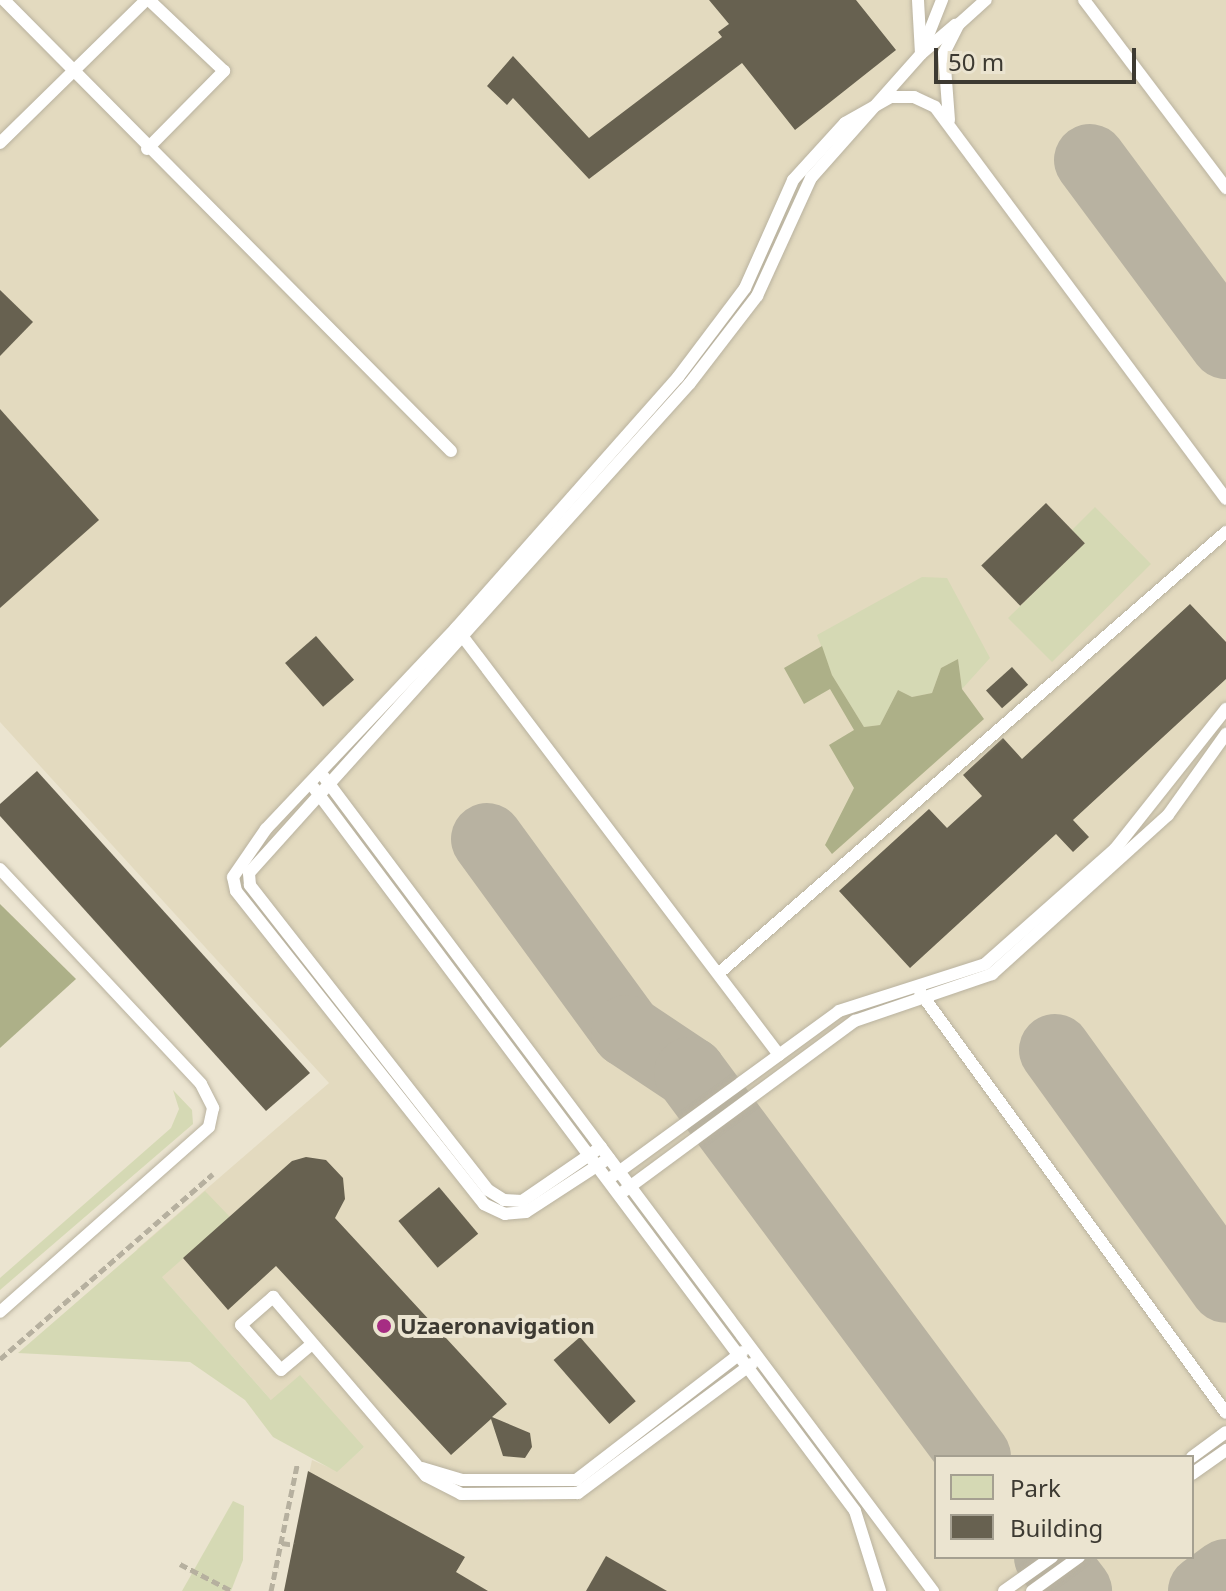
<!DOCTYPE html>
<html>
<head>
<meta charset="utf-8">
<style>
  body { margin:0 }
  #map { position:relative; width:1226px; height:1591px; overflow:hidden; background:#ebe4d0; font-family:"Noto Sans",sans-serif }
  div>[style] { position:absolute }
  .built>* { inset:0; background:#e3dabf }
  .green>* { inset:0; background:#d5d9b4 }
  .forest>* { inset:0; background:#adb088 }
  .taxiway>* { height:72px; margin:-36px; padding:0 36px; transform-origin:36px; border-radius:36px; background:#b8b2a1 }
  .building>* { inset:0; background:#676150; transform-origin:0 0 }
  .path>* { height:5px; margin-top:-2.5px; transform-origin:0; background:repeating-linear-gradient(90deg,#b6b09f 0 8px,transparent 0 12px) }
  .roads { filter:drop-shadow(0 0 2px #b9b29f) drop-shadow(0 0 2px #b9b29f) }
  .lane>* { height:12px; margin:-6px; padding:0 6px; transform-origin:6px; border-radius:6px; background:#fff }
  .dots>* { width:22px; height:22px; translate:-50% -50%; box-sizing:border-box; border:4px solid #ebe4d0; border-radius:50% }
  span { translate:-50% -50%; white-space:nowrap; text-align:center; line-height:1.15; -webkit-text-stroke:8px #ebe4d0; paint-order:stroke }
  .poi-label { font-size:22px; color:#3d3a32; font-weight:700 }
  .left { translate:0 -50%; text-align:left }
  .legend { position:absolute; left:934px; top:1455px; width:260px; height:104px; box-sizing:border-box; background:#ebe4d0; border:2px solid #a5a091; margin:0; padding:10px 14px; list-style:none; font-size:24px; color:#3d3a32 }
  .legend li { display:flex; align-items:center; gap:16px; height:40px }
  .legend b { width:40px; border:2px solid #a5a091 }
  .scale { position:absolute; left:934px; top:48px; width:202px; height:36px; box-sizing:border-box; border:4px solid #3d3a32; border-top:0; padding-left:10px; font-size:24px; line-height:28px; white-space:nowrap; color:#3d3a32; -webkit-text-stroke:6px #ebe4d0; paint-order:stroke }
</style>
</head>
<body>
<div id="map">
  <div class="built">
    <div style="clip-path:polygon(evenodd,0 0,1226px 0,1226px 1591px,284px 1591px,312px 1460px,337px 1471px,364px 1447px,271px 1400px,137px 1249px,329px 1083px,0 722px,0 0,936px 1457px,1192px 1457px,1192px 1557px,936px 1557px,936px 1457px)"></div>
  </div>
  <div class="green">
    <div style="clip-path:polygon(1095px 507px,1151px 564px,1052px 662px,1008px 618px,1085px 543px,1072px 530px)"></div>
    <div style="clip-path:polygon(922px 577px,947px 578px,990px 658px,962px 689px,958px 659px,941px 668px,932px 693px,912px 697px,898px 690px,880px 725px,864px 727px,832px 675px,817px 635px)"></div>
    <div style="clip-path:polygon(173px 1090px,192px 1110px,193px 1124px,0 1290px,0 1278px,171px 1128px,179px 1109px)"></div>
    <div style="clip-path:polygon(205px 1191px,230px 1217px,162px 1277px,271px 1400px,300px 1375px,364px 1447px,337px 1472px,273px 1437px,245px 1400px,190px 1362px,18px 1353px)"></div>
    <div style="clip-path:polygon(233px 1501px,244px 1506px,243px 1560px,231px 1591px,182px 1591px)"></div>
  </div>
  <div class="forest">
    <div style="clip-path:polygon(822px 646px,832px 675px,864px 727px,880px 725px,898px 690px,912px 697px,932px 693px,941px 668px,958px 659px,962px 689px,984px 719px,832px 854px,825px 845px,854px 788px,829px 745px,854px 730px,830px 689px,804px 704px,784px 668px)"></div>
    <div style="clip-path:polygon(0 904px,76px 979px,0 1048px)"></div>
  </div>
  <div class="taxiway">
    <div style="left:1090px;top:160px;width:228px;rotate:53.4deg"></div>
    <div style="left:487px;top:839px;width:238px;rotate:53.9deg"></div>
    <div style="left:627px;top:1031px;width:76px;rotate:33.7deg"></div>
    <div style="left:690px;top:1073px;width:478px;rotate:53.4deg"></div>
    <div style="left:1055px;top:1050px;width:292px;rotate:54.2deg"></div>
    <div style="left:1050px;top:1557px;width:43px;rotate:52.6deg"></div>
    <div style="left:1204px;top:1591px;width:27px;rotate:-36deg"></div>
  </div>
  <div class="building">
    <div style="clip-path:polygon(709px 0,856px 0,896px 50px,795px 130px,742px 63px,589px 179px,513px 98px,507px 105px,487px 86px,513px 56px,589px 138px,722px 37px,718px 32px,729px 24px)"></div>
    <div style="clip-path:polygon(0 290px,33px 322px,0 356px)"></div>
    <div style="clip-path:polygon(0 409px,99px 520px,0 608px)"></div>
    <div style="left:1046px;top:503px;width:56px;height:90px;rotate:46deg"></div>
    <div style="clip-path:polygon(1190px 604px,1226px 642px,1226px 679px,1073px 820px,1089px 837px,1073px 852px,1056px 834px,910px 968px,839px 891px,929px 809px,947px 828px,982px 796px,963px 775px,1003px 738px,1022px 759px)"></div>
    <div style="left:316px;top:636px;width:58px;height:41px;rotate:49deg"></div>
    <div style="left:1012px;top:667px;width:24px;height:35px;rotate:48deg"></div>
    <div style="clip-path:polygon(37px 771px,310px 1073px,266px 1111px,0 816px,0 804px)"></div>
    <div style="clip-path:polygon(306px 1157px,326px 1160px,343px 1178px,345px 1199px,335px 1218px,507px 1404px,492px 1417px,530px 1433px,532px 1447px,525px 1458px,503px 1456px,491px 1419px,451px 1455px,276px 1266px,228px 1310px,183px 1258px,292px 1161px)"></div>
    <div style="left:439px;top:1187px;width:61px;height:53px;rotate:50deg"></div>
    <div style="left:580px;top:1337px;width:85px;height:35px;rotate:49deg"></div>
    <div style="clip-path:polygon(308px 1471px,465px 1557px,456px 1572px,488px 1591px,284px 1591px)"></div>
    <div style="clip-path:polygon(606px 1556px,667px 1591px,586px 1591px)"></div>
  </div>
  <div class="path">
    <div style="left:0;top:1359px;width:282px;rotate:-41deg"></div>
    <div style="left:282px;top:1543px;width:12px;rotate:9deg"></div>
    <div style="left:180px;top:1564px;width:59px;rotate:27.4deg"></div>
    <div style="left:271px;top:1591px;width:129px;rotate:-78.3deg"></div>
  </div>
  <div class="roads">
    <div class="lane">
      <div style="left:4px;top:0;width:635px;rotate:45.26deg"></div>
      <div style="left:1084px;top:0;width:236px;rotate:52.9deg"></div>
      <div style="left:923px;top:48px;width:52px;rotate:-68.4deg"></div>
      <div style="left:921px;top:54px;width:45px;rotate:-40.5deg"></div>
      <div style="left:949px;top:120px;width:67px;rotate:-94.3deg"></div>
      <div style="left:944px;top:53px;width:33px;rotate:-63deg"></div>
      <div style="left:959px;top:24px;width:36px;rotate:-42deg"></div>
      <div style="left:0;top:143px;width:204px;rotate:-44.4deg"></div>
      <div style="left:147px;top:149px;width:110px;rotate:-45.4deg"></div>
      <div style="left:224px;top:71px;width:103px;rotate:-136.6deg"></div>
      <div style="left:460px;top:633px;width:529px;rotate:52.91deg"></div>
      <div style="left:324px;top:777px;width:1017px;rotate:53.2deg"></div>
      <div style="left:314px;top:788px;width:903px;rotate:53.19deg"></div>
      <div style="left:855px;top:1511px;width:84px;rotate:72.6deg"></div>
      <div style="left:0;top:869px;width:294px;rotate:46.9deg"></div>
      <div style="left:201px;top:1084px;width:27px;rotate:63deg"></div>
      <div style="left:213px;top:1108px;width:19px;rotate:102deg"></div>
      <div style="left:209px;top:1127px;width:279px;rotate:138.5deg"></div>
      <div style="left:719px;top:973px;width:672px;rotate:-41.02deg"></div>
      <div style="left:920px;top:992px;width:520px;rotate:53.99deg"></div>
      <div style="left:601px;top:1147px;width:96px;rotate:145.6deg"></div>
      <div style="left:522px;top:1201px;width:18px;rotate:-177deg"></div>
      <div style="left:504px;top:1200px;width:19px;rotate:-148deg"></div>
      <div style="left:488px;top:1190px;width:387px;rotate:-128deg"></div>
      <div style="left:250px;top:885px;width:12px;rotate:-95deg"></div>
      <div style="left:249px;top:873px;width:659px;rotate:-48.01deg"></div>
      <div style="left:690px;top:383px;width:110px;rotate:-52.4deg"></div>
      <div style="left:757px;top:296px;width:130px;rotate:-65.4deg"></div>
      <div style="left:811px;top:178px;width:166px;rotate:-48.4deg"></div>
      <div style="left:921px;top:54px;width:54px;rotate:-93.2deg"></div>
      <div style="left:609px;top:1158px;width:99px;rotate:147deg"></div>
      <div style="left:526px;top:1212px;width:21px;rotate:175deg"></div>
      <div style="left:505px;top:1214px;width:23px;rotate:-155deg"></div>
      <div style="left:484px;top:1204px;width:399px;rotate:-128.4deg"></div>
      <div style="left:236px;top:891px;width:14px;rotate:-102deg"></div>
      <div style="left:233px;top:877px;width:58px;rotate:-55.5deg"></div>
      <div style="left:266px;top:829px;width:277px;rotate:-46.6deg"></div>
      <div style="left:456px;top:628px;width:335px;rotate:-48.5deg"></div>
      <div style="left:678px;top:377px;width:111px;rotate:-53deg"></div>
      <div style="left:745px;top:288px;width:118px;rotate:-66deg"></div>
      <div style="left:793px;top:180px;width:77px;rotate:-47.6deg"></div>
      <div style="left:845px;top:123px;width:53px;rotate:-29.5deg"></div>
      <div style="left:891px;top:97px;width:23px"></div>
      <div style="left:914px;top:97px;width:23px;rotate:25deg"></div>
      <div style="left:935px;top:107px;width:488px;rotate:53.4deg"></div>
      <div style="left:613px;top:1176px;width:280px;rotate:-36.1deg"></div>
      <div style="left:839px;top:1011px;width:153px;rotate:-17.8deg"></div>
      <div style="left:985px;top:964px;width:174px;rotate:-41.5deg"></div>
      <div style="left:1115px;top:849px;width:179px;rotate:-51.6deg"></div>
      <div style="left:624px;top:1191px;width:287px;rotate:-36.4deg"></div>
      <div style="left:855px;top:1021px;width:145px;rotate:-18.9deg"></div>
      <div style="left:992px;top:974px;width:237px;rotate:-42.1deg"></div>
      <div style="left:1168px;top:815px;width:100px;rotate:-54.4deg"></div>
      <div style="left:312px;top:1344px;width:40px;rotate:140deg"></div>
      <div style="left:281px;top:1370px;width:60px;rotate:-131.6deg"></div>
      <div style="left:241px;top:1325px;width:43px;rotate:-41.2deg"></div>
      <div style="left:273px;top:1297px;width:235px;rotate:49.5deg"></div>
      <div style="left:426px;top:1476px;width:39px;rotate:27deg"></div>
      <div style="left:461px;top:1494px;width:117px;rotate:-0.5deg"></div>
      <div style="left:578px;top:1493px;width:217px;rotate:-36.6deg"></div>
      <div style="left:1192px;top:1457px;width:42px;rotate:-36.3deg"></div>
      <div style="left:422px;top:1468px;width:42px;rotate:16.7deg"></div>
      <div style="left:462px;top:1480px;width:114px"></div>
      <div style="left:576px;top:1480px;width:210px;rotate:-37.6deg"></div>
      <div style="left:1192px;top:1474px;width:42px;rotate:-35.2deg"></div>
      <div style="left:1004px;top:1591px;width:59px;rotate:-35.3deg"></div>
      <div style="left:1032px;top:1591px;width:58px;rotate:-35.9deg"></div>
    </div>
  </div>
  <div class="dots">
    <div style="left:384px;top:1326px;background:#a62d83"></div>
  </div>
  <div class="poi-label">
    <span class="left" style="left:400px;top:1326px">Uzaeronavigation</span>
  </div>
  <ul class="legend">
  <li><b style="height:22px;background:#d5d9b4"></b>Park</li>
  <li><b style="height:22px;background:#676150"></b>Building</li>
  </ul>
  <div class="scale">50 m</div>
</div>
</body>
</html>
